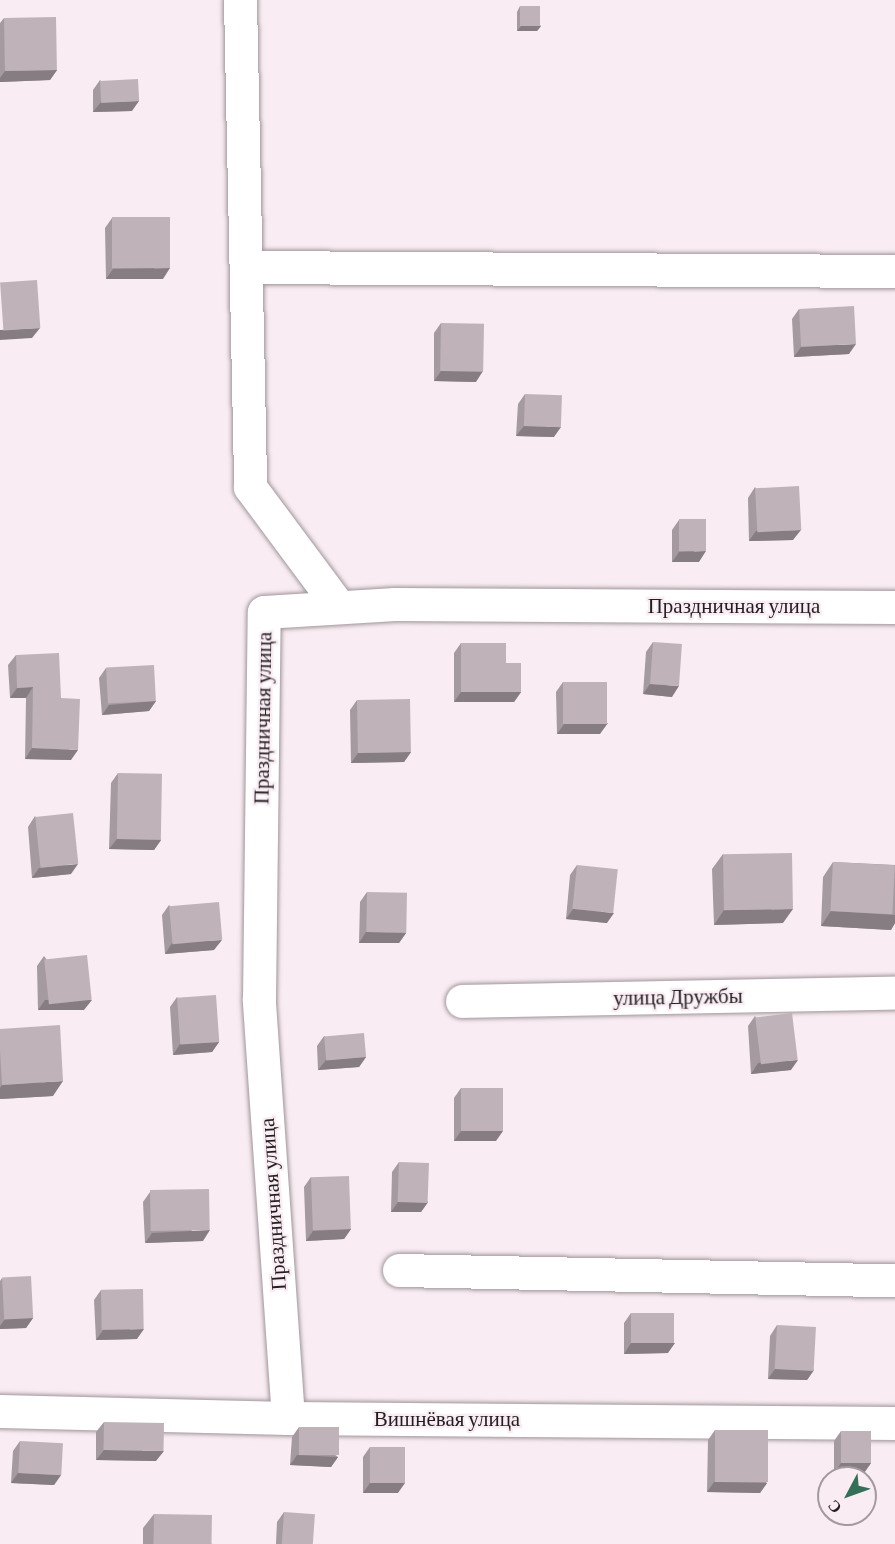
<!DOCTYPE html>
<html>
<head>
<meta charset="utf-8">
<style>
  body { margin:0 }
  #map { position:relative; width:895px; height:1544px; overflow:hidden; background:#f9edf3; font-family:"Crimson Pro",serif }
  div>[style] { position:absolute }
  .roads { filter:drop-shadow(0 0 2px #a0959a) drop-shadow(0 0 2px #a0959a) }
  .minor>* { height:33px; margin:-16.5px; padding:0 16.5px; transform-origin:16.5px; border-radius:16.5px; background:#fff }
  .wall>* { inset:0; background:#a49a9f }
  .shaded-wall>* { inset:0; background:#867d82 }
  .building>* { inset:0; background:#bfb3b9; transform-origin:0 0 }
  span { translate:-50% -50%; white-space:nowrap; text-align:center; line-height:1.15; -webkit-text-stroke:4.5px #f9edf3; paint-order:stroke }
  .street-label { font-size:21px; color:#221e20 }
  .north { position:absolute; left:817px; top:1466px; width:60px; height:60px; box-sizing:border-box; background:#f9edf3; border:2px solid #a39a9f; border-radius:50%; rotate:229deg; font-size:16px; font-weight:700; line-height:24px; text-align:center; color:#221e20 }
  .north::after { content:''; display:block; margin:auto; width:21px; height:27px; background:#366f57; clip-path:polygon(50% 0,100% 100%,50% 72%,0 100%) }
</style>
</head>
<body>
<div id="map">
  <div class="roads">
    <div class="minor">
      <div style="left:240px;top:0;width:487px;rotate:88.8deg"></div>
      <div style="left:250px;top:487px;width:149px;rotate:53.4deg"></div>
      <div style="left:246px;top:267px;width:649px;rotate:0.35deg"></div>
      <div style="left:462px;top:1001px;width:433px;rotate:-1.1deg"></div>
      <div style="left:399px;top:1270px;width:496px;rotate:1.2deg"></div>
      <div style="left:0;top:1411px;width:288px;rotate:1.4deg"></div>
      <div style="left:288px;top:1418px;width:607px;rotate:0.47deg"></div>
      <div style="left:288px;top:1418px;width:420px;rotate:-94deg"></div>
      <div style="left:259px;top:999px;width:387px;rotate:-89.3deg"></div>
      <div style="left:264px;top:612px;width:131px;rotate:-3.5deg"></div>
      <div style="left:395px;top:604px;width:500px;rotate:0.34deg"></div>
    </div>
  </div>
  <div class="wall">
    <div style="clip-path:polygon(520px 6px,541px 26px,537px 31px,517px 31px,517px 12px)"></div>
    <div style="clip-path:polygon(4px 18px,57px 70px,50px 80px,0 82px,0 23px)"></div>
    <div style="clip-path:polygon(100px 80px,132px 111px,93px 112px,93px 90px)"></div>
    <div style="clip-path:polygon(112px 218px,163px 279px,106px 279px,105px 228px)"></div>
    <div style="clip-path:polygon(799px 309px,849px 354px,794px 357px,792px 319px)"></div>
    <div style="clip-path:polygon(441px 323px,476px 382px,434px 381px,434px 333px)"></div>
    <div style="clip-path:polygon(525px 394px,554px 437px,516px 436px,518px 404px)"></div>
    <div style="clip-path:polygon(755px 487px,793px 540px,749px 541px,748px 498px)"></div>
    <div style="clip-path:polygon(679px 520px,699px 562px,672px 562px,672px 530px)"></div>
    <div style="clip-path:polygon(653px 642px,672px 697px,643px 694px,646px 652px)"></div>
    <div style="clip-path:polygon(461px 643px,506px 663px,521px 692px,514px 702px,454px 702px,454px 653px)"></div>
    <div style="clip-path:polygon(16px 655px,61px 698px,71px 760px,25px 759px,26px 698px,10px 698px,8px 665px)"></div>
    <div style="clip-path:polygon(106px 668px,156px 701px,149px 711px,102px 715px,99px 678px)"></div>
    <div style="clip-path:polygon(563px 682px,600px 734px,557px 734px,556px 692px)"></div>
    <div style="clip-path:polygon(357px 700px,411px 752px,404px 762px,351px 763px,350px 710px)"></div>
    <div style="clip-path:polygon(118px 773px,161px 840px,154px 850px,109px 849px,111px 783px)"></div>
    <div style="clip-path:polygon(35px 816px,71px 874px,32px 878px,28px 827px)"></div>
    <div style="clip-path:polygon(723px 854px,783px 923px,714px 925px,712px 869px)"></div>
    <div style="clip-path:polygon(833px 862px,895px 865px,895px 923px,891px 930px,821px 926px,823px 877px)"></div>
    <div style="clip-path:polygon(577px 865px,607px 923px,566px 919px,570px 875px)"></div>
    <div style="clip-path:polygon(367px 892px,406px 933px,399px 943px,359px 943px,360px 902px)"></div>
    <div style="clip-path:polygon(169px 905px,214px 950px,165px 954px,162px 915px)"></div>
    <div style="clip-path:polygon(44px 956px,84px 1010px,38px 1010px,37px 966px)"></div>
    <div style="clip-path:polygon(177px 997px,219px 1042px,212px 1052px,173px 1055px,170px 1007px)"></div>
    <div style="clip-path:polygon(755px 1016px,791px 1070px,751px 1074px,748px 1026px)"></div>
    <div style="clip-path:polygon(0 1029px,53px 1096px,0 1099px)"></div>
    <div style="clip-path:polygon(324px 1036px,366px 1057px,359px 1067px,318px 1070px,317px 1046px)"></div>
    <div style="clip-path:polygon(461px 1088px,496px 1141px,454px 1141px,454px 1098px)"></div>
    <div style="clip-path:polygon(399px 1162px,428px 1202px,421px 1212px,391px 1212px,392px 1172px)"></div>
    <div style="clip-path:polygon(311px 1177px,351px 1229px,344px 1239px,306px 1241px,304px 1187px)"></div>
    <div style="clip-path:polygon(150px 1192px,203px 1241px,145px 1243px,143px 1202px)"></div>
    <div style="clip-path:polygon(2px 1278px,33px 1318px,26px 1328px,0 1329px,0 1281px)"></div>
    <div style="clip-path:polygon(101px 1290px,137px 1339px,96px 1340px,94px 1300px)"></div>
    <div style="clip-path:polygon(631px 1313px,668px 1353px,624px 1354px,624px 1323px)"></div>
    <div style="clip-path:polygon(777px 1325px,814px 1370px,807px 1380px,768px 1379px,770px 1336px)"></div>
    <div style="clip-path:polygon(104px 1422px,156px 1461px,96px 1460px,96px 1432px)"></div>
    <div style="clip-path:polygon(299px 1427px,338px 1457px,331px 1467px,290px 1465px,292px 1437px)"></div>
    <div style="clip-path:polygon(715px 1430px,767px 1483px,760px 1493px,707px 1492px,708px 1440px)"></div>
    <div style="clip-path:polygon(841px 1431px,871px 1463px,864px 1473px,834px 1473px,834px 1441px)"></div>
    <div style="clip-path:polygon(20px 1441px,61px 1475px,54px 1485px,11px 1483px,13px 1451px)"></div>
    <div style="clip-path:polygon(370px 1447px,398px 1493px,363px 1493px,363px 1457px)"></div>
    <div style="clip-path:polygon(284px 1512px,312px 1544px,276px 1544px,277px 1522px)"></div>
    <div style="clip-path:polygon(154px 1514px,212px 1544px,143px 1544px,143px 1528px)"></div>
  </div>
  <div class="shaded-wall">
    <div style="clip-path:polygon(521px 26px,541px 26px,537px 31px,517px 31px)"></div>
    <div style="clip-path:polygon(57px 70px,50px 80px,0 82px,0 78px,5px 71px)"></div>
    <div style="clip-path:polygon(139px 101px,132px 111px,93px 112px,101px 102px)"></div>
    <div style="clip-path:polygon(170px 268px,163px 279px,106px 279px,113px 269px)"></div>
    <div style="clip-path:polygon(40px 328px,32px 338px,0 340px,0 330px)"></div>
    <div style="clip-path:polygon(856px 344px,849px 354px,794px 357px,801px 347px)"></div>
    <div style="clip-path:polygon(441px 371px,483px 371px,476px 382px,434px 381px)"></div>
    <div style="clip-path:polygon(524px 426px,561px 427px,554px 437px,516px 436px)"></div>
    <div style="clip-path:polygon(801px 530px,793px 540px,749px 541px,756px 531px)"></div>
    <div style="clip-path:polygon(706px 551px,699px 562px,672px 562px,679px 552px)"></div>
    <div style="clip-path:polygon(650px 684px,679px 686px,672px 697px,643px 694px)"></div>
    <div style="clip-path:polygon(33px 687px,26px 698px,10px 698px,17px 688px)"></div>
    <div style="clip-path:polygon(461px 692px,521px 692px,514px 702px,454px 702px)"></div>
    <div style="clip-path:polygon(156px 701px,149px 711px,102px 715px,109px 705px)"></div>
    <div style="clip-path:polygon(608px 723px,600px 734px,557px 734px,564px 724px)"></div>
    <div style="clip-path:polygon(32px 748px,78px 750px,71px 760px,25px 759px)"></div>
    <div style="clip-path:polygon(411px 752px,404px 762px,351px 763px,358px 753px)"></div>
    <div style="clip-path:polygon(117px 839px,161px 840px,154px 850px,109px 849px)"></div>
    <div style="clip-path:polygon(78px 864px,71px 874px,32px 878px,39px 868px)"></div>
    <div style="clip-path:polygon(573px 909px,614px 913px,607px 923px,566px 919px)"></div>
    <div style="clip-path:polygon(793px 909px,783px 923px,714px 925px,724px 910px)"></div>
    <div style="clip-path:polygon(831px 911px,895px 915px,895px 923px,891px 930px,821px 926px)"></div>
    <div style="clip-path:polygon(366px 932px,406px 933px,399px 943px,359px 943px)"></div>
    <div style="clip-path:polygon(222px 940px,214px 950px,165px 954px,172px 943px)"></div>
    <div style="clip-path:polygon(45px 1000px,92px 1000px,84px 1010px,38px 1010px)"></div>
    <div style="clip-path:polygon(219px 1042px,212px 1052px,173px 1055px,180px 1044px)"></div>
    <div style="clip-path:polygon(366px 1057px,359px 1067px,318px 1070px,326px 1060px)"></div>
    <div style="clip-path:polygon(798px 1060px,791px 1070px,751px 1074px,758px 1063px)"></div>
    <div style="clip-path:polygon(63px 1081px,53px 1096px,0 1099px,0 1088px,2px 1085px)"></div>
    <div style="clip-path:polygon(461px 1131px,503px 1131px,496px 1141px,454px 1141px)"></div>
    <div style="clip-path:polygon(398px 1202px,428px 1202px,421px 1212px,391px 1212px)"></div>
    <div style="clip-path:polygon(351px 1229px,344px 1239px,306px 1241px,313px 1231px)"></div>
    <div style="clip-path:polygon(210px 1230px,203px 1241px,145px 1243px,152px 1233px)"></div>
    <div style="clip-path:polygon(33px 1318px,26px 1328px,0 1329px,0 1326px,5px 1319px)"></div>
    <div style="clip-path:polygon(144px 1329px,137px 1339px,96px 1340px,103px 1330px)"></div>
    <div style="clip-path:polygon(631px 1343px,675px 1343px,668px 1353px,624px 1354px)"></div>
    <div style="clip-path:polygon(775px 1369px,814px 1370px,807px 1380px,768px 1379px)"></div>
    <div style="clip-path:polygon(104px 1450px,164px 1451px,156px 1461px,96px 1460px)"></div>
    <div style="clip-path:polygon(297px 1455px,338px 1457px,331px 1467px,290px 1465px)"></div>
    <div style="clip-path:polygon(841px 1463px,871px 1463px,864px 1473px,834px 1473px)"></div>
    <div style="clip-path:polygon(18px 1473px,61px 1475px,54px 1485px,11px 1483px)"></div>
    <div style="clip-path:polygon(714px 1482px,767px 1483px,760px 1493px,707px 1492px)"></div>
    <div style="clip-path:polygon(370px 1483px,405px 1483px,398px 1493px,363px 1493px)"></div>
  </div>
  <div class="building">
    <div style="left:520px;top:6px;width:20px;height:20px"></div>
    <div style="left:56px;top:17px;width:53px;height:52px;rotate:89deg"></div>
    <div style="left:138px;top:79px;width:22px;height:38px;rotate:87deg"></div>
    <div style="left:170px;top:217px;width:51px;height:58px;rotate:90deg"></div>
    <div style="left:37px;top:280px;width:48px;height:37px;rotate:86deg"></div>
    <div style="left:854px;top:306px;width:38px;height:55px;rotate:87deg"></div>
    <div style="left:441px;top:323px;width:43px;height:48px;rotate:1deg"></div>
    <div style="left:525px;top:394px;width:37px;height:32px;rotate:2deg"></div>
    <div style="left:799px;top:486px;width:44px;height:44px;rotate:87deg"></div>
    <div style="left:706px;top:519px;width:32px;height:27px;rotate:90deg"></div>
    <div style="left:653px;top:642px;width:29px;height:42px;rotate:4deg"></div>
    <div style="clip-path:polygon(461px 643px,506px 643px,506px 663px,521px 663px,521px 692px,461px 692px)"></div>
    <div style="clip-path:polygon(59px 653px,61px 698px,80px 699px,78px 750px,32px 748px,33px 687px,17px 688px,16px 655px)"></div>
    <div style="left:154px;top:665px;width:36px;height:48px;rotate:87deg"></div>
    <div style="left:563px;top:682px;width:44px;height:42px"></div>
    <div style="left:410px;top:699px;width:53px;height:53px;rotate:89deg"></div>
    <div style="left:118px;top:773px;width:44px;height:66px;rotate:1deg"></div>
    <div style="left:73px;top:813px;width:51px;height:38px;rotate:84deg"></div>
    <div style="left:792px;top:853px;width:56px;height:69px;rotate:89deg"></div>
    <div style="left:833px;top:862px;width:62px;height:49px;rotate:3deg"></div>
    <div style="left:577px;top:865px;width:41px;height:44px;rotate:6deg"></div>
    <div style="left:367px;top:892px;width:40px;height:40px;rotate:1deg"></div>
    <div style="left:219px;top:902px;width:38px;height:50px;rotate:85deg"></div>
    <div style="left:87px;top:955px;width:45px;height:43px;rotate:84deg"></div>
    <div style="left:216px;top:995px;width:47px;height:39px;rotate:86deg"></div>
    <div style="left:792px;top:1013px;width:47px;height:37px;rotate:83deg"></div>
    <div style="clip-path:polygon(60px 1025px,63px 1081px,2px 1085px,0 1050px,0 1029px)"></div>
    <div style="left:364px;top:1033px;width:24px;height:40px;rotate:85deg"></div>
    <div style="left:461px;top:1088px;width:42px;height:43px"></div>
    <div style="left:399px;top:1162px;width:30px;height:40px;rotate:2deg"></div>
    <div style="left:349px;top:1176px;width:53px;height:38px;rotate:88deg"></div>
    <div style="left:209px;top:1189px;width:41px;height:59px;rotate:89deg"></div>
    <div style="left:31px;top:1276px;width:42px;height:29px;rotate:87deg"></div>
    <div style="left:143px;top:1289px;width:40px;height:42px;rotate:89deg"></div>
    <div style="left:631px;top:1313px;width:43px;height:30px"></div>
    <div style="left:777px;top:1325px;width:39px;height:44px;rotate:3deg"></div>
    <div style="left:104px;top:1422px;width:60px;height:28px;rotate:1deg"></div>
    <div style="left:299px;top:1427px;width:40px;height:28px"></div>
    <div style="left:715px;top:1430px;width:53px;height:52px"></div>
    <div style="left:841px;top:1431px;width:30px;height:32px"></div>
    <div style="left:20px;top:1441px;width:43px;height:32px;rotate:3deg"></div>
    <div style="left:370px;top:1447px;width:35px;height:36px"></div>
    <div style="left:284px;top:1512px;width:31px;height:32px;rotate:4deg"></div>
    <div style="left:154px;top:1514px;width:58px;height:30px;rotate:1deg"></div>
  </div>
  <div class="street-label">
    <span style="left:734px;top:606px">Праздничная улица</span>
    <span style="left:263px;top:718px;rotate:-89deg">Праздничная улица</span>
    <span style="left:678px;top:997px;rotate:-1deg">улица Дружбы</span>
    <span style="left:273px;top:1204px;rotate:-94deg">Праздничная улица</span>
    <span style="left:447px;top:1419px">Вишнёвая улица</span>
  </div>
  <div class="north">С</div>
</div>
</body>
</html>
